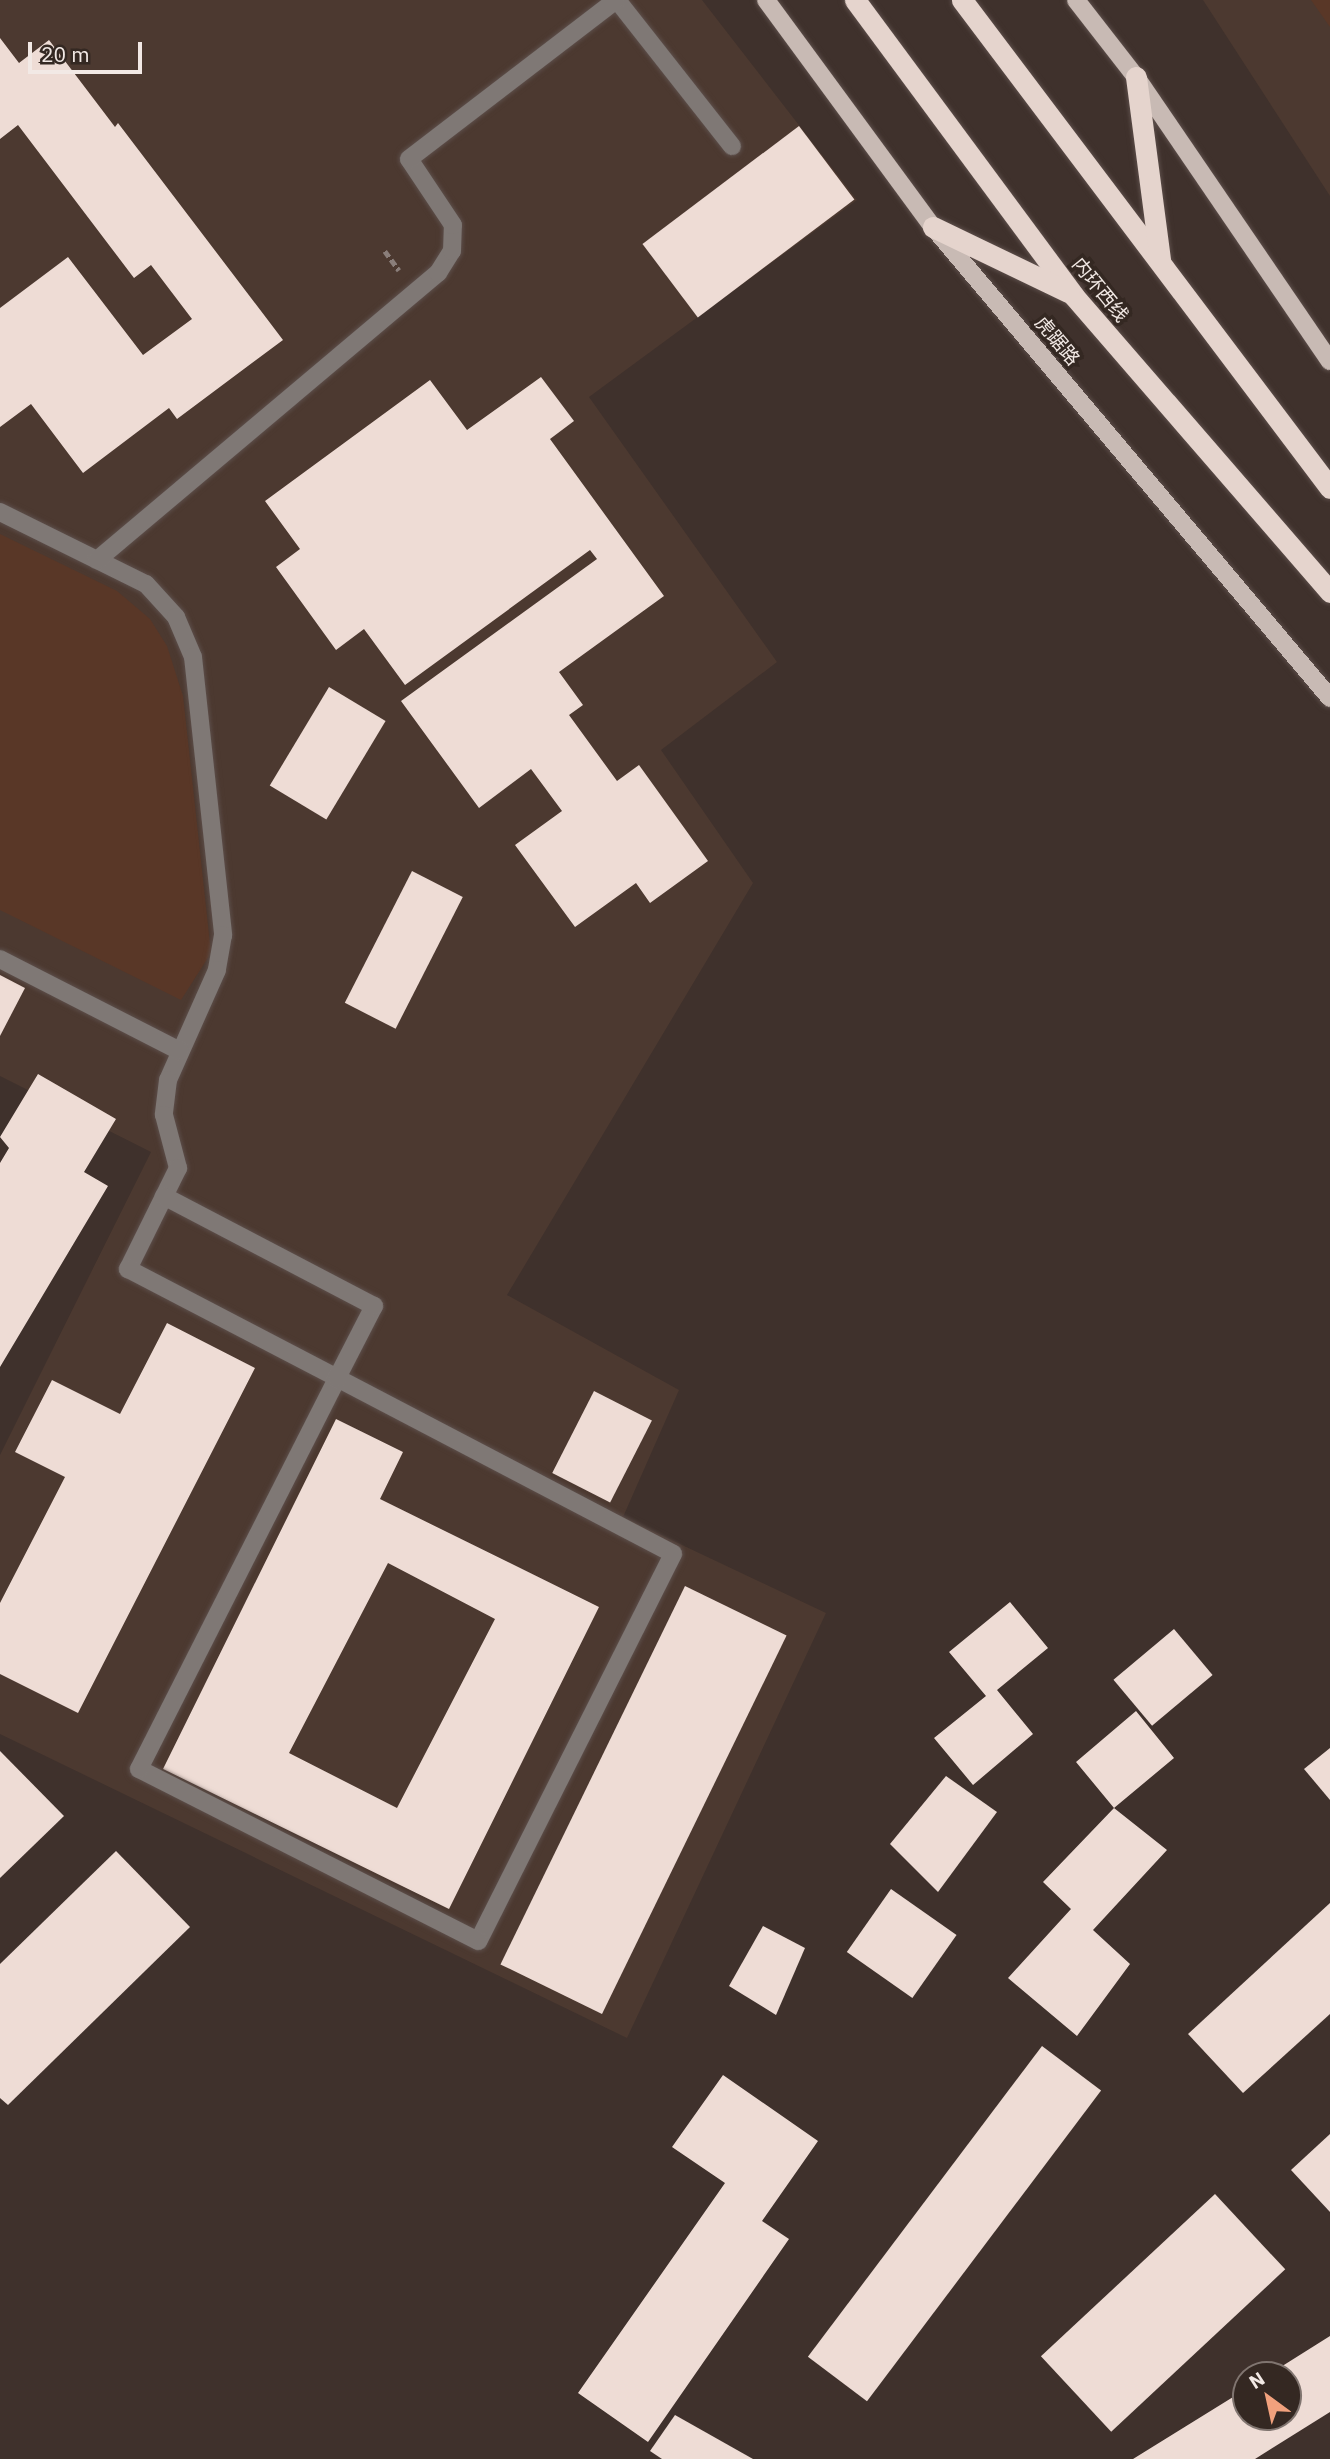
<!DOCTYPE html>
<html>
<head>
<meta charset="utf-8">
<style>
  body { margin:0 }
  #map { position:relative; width:1330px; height:2459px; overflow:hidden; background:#3f312c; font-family:"IBM Plex Sans","Noto Sans SC",sans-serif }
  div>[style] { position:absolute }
  .built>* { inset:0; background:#4c3930 }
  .green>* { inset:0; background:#593727 }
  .building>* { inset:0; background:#eedcd5; transform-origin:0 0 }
  .path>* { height:4.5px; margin-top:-2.25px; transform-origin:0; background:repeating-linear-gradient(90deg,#8a7e7a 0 7px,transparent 0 10.5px) }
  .roads { filter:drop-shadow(0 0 2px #5c4e4a) drop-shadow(0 0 2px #5c4e4a) }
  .minor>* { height:18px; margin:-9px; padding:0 9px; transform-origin:9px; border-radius:9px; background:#7f7875 }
  .major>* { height:18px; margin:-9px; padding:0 9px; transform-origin:9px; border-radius:9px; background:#c8bab4 }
  .highway>* { height:21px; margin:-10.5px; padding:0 10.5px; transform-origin:10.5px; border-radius:10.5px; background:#e5d4cd }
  span { translate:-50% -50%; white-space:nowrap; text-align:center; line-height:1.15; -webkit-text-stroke:7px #342822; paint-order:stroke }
  .street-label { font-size:19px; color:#f2e9e5 }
  .north { position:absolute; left:1232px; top:2361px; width:70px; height:70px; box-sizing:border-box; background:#342822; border:2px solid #807570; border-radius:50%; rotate:327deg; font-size:19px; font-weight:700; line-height:28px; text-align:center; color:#f2e9e5 }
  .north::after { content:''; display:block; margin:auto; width:24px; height:32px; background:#f1a17d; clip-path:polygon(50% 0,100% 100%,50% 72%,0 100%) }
  .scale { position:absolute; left:28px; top:42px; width:114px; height:32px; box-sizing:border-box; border:4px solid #f2e9e5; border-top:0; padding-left:9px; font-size:21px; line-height:24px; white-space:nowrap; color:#f2e9e5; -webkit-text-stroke:5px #342822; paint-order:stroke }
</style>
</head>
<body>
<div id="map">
  <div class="built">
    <div style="clip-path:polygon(0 0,702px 0,857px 200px,589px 397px,777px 662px,661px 750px,753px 883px,507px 1295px,679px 1390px,623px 1517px,826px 1613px,627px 2038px,0 1734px,0 1455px,151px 1152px,0 1076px)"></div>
    <div style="clip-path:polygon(1203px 0,1330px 0,1330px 196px)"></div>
  </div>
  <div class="green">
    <div style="clip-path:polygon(1311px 0,1330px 0,1330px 27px)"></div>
    <div style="clip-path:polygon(0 534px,117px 591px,150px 619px,167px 646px,183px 696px,211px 953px,181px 1000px,0 910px)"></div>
  </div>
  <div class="building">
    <div style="clip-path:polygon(0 38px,19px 63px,49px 40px,115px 127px,118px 123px,283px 340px,177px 419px,169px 408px,83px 473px,31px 404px,0 427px,0 308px,68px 257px,143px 355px,192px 319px,151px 265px,134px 278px,18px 125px,0 139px)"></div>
    <div style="left:799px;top:126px;width:92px;height:196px;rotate:53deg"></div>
    <div style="clip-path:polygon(541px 377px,574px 421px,550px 439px,664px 596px,559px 672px,583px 705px,569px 715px,617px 781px,639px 765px,708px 861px,650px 903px,636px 883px,575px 927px,515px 845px,562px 811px,531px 769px,479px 808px,401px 701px,597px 559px,590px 550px,405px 685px,364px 629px,336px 650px,276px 567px,300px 549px,265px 501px,430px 380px,467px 430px)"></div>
    <div style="left:329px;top:687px;width:66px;height:115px;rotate:31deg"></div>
    <div style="left:412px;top:871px;width:57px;height:148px;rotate:27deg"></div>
    <div style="clip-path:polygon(0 975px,25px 988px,0 1036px)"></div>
    <div style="clip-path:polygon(38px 1074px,116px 1119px,84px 1172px,108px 1186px,0 1367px,0 1163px,9px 1148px,0 1137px)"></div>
    <div style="clip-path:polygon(167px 1323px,255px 1368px,78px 1713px,0 1674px,0 1603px,65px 1477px,15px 1452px,52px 1380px,120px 1414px)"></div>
    <div style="left:594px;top:1391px;width:65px;height:92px;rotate:27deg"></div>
    <div style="clip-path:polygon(evenodd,336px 1419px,403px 1452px,380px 1499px,599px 1607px,449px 1909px,163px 1769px,336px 1419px,388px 1563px,495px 1619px,397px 1808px,289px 1753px,388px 1563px)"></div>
    <div style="left:685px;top:1586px;width:113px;height:421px;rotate:26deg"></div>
    <div style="clip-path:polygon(1010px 1602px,1048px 1648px,997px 1690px,1033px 1734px,973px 1785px,934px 1738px,986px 1696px,949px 1652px)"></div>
    <div style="left:1174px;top:1629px;width:60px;height:79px;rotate:50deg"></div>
    <div style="clip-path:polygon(1136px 1711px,1174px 1758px,1114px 1808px,1167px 1850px,1093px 1930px,1130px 1964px,1077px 2036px,1008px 1978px,1071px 1909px,1043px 1882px,1114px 1808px,1076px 1762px)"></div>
    <div style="clip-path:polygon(1330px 1748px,1330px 1800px,1304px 1769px)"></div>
    <div style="clip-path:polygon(0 1751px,64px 1816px,0 1878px)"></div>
    <div style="clip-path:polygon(946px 1776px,997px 1812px,938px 1892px,890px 1844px)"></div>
    <div style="clip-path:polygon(116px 1851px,190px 1927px,8px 2105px,0 2098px,0 1964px)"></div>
    <div style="left:891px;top:1889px;width:80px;height:77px;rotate:35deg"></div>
    <div style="clip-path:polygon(1330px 1903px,1330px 2014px,1243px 2093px,1188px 2034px)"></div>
    <div style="clip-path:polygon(763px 1926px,805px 1948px,776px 2015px,729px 1986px)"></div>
    <div style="left:1042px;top:2046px;width:74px;height:389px;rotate:37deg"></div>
    <div style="clip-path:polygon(723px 2075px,818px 2141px,762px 2221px,789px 2239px,648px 2442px,578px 2393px,725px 2183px,672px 2147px)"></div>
    <div style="clip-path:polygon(1330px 2134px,1330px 2212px,1291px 2170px)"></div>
    <div style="left:1215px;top:2194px;width:103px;height:238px;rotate:47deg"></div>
    <div style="clip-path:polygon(1330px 2336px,1330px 2412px,1255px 2459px,1133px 2459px,1246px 2389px,1246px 2417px,1288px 2417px,1288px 2375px,1268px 2375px)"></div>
    <div style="clip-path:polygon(675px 2415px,753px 2459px,662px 2459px,650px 2451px)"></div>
  </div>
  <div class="path">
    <div style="left:385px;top:251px;width:24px;rotate:54deg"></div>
  </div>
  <div class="roads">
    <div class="minor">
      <div style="left:617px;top:0;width:186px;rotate:51.8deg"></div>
      <div style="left:0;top:512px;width:163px;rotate:26.3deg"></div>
      <div style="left:146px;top:584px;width:45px;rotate:47.7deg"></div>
      <div style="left:176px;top:617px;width:43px;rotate:67deg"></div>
      <div style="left:193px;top:657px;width:280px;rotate:83.8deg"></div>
      <div style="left:223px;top:935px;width:36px;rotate:100deg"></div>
      <div style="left:217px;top:970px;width:120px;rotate:114deg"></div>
      <div style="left:168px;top:1080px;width:35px;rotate:97deg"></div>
      <div style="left:164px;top:1115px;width:55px;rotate:75.2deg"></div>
      <div style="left:178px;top:1168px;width:113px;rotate:116.3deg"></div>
      <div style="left:128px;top:1269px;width:236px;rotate:27.5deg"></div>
      <div style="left:337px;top:1378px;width:379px;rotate:27.6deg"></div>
      <div style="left:673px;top:1554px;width:433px;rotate:116.7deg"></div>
      <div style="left:478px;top:1941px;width:380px;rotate:-153.1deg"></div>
      <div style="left:139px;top:1769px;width:438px;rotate:-63.1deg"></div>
      <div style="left:337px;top:1378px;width:81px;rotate:-62.8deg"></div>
      <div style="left:374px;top:1306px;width:237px;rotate:-152.4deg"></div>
      <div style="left:97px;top:560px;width:446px;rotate:-40.1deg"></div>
      <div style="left:438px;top:273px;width:26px;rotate:-58deg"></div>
      <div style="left:452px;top:251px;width:26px;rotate:-88deg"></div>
      <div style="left:453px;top:225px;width:79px;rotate:-123.7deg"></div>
      <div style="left:409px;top:159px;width:261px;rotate:-37.5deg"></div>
      <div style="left:0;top:959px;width:202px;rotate:27.1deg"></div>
    </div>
    <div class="major">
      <div style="left:766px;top:0;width:282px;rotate:53.7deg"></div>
      <div style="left:933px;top:227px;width:616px;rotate:49.87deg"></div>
      <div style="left:1076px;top:0;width:98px;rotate:52.1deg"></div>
      <div style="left:1136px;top:77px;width:344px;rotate:55.7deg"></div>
    </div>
    <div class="highway">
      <div style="left:855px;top:0;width:367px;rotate:53.5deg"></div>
      <div style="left:1073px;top:295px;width:393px;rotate:49.1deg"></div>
      <div style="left:962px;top:0;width:611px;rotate:52.98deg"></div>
      <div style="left:1136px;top:77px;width:184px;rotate:82.5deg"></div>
      <div style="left:933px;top:227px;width:150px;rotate:25.7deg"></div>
    </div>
  </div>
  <div class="street-label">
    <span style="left:1100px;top:290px;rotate:51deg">内环西线</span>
    <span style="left:1057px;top:341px;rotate:50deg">虎踞路</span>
  </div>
  <div class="north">N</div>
  <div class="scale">20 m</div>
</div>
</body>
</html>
